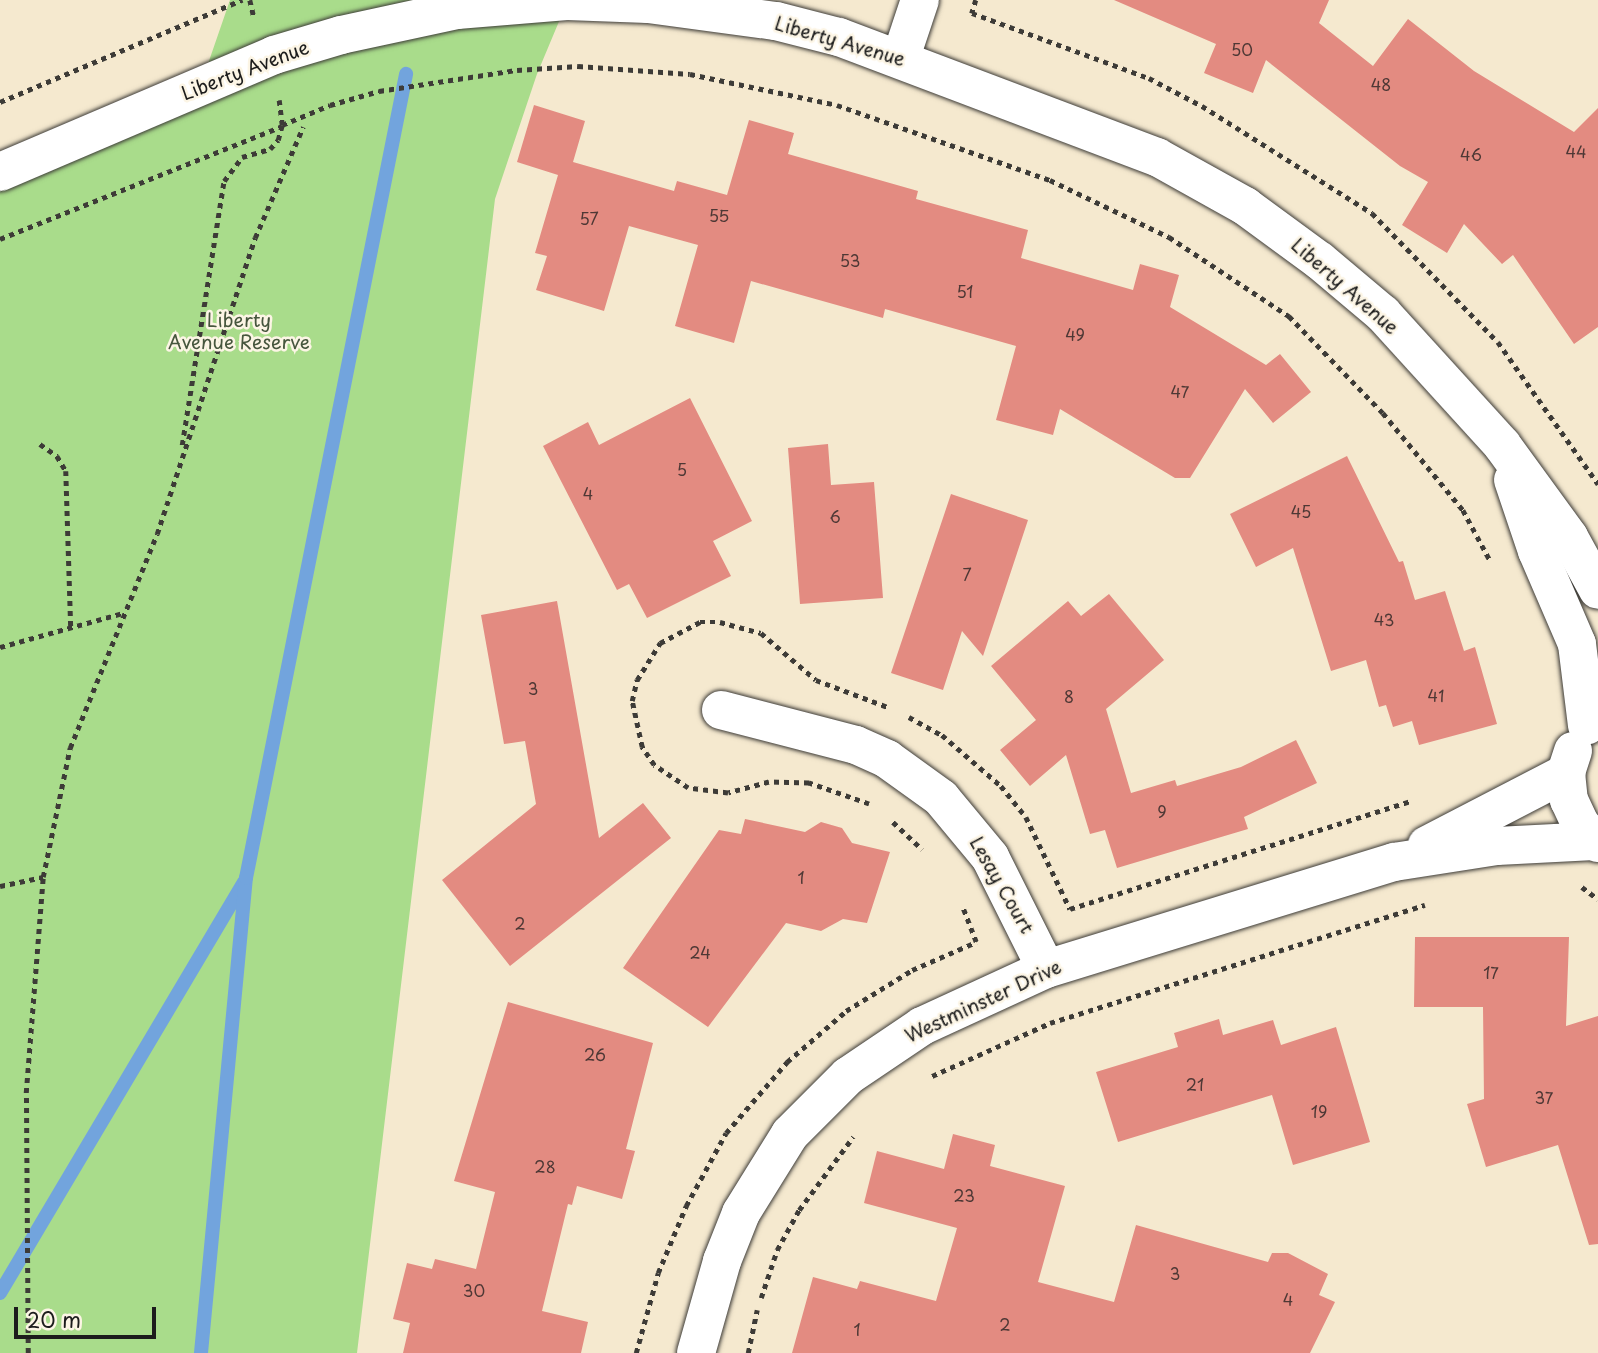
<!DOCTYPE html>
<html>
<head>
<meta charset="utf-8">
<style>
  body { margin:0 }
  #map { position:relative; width:1598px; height:1353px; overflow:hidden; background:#f5e9cf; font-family:"Playpen Sans",sans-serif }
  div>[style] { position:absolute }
  .green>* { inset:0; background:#a9dc8b }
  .stream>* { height:14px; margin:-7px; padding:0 7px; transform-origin:7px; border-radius:7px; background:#72a4dd }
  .building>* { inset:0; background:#e38b81 }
  .path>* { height:4.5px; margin-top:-2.25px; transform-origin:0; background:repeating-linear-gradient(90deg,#3d3b37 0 5px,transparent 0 10px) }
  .roads { filter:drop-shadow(0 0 2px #3d3b37) drop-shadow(0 0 2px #3d3b37) }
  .minor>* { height:38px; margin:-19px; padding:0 19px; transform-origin:19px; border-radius:19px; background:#fff }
  .path-bridge>* { height:4.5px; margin-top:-2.25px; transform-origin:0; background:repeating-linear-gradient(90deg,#3d3b37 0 5px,transparent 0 10px) }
  span { translate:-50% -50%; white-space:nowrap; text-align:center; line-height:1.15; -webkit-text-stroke:5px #fcf5e5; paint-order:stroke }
  .number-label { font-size:16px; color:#4e3835 }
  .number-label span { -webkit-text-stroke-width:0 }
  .street-label { font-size:19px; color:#1c1c1c }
  .park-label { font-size:19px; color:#46563d }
  .scale { position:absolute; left:14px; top:1307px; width:142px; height:32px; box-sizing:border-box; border:4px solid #1c1c1c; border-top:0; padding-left:9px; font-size:21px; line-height:24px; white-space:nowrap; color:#1c1c1c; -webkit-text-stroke:5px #fcf5e5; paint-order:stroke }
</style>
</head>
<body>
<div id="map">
  <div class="green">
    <div style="clip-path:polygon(230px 0,568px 0,537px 74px,495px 199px,357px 1353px,0 1353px,0 173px,200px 87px)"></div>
  </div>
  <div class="stream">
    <div style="left:0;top:1293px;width:478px;rotate:-59.3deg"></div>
    <div style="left:201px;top:1353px;width:477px;rotate:-84.6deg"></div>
    <div style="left:246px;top:878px;width:820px;rotate:-78.74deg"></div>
  </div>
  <div class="building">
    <div style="clip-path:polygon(1114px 0,1329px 0,1319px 23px,1373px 66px,1408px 19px,1474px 71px,1574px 132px,1598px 108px,1598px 327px,1574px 344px,1513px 255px,1502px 264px,1464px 224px,1447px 253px,1402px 225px,1428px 182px,1400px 166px,1266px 60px,1253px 93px,1204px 73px,1216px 44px)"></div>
    <div style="clip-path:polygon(534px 105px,585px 121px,573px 162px,674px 191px,677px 181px,727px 195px,749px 120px,794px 133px,788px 154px,918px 191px,916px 199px,1028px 230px,1021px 258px,1133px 290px,1140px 264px,1179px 275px,1170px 307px,1266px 365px,1280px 354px,1311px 392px,1273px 423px,1245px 389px,1190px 478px,1175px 478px,1060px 409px,1053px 435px,996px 420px,1016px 346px,885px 309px,883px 318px,751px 281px,734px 343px,675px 326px,698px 245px,629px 226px,604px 311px,536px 290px,547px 256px,535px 253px,558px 175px,517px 162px)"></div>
    <div style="clip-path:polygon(690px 398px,752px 521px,713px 541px,731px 576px,647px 618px,629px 584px,617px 590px,543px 446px,588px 422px,599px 445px)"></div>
    <div style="clip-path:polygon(828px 444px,831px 485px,874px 482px,883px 598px,800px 604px,788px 448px)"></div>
    <div style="clip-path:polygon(1347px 456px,1399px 562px,1403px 561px,1415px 600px,1445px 591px,1464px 651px,1475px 647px,1497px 724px,1419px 745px,1412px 721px,1393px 727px,1386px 705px,1379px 707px,1366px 660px,1331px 671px,1293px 548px,1256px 567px,1230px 514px)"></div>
    <div style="clip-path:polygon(951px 494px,1028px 520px,983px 656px,962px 631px,943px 690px,891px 673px)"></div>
    <div style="clip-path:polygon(1109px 594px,1164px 660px,1106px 709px,1131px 793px,1175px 780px,1177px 786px,1241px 767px,1296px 740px,1317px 783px,1244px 817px,1248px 829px,1117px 868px,1105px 830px,1090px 834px,1066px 755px,1030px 786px,1000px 750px,1036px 720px,991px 666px,1068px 601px,1081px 616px)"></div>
    <div style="clip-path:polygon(557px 601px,599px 838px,643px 803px,671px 838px,510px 966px,442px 880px,536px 804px,525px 741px,504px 744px,481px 615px)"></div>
    <div style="clip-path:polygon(745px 819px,805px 832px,821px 822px,842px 828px,852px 843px,890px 852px,867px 923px,843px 919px,821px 931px,786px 923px,708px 1027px,623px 968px,719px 830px,741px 834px)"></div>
    <div style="clip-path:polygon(1415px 937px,1569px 937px,1566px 1026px,1598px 1016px,1598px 1244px,1589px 1245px,1558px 1145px,1486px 1167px,1467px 1104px,1484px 1099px,1483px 1007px,1414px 1007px)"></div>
    <div style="clip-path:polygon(508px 1002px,653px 1043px,626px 1149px,635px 1151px,622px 1199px,577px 1186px,572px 1205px,568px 1204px,542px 1311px,588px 1322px,581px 1353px,403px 1353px,410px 1323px,393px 1319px,407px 1263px,432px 1269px,435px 1259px,476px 1269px,495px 1192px,454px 1181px)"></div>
    <div style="clip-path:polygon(1219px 1019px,1223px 1035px,1273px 1020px,1281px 1045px,1336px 1027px,1370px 1142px,1293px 1165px,1272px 1095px,1118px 1142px,1096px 1072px,1178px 1047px,1174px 1033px)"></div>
    <div style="clip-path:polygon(953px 1134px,995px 1145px,990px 1166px,1065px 1186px,1038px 1282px,1114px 1302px,1136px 1225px,1268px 1262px,1272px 1253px,1288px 1253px,1328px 1274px,1319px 1295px,1335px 1302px,1310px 1353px,792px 1353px,813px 1277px,857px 1289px,860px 1281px,936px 1301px,957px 1228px,864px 1203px,877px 1151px,944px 1169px)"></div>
  </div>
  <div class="path">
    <div style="left:250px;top:0;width:18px;rotate:77deg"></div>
    <div style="left:976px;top:0;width:14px;rotate:107deg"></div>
    <div style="left:972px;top:13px;width:189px;rotate:20.2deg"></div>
    <div style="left:1149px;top:78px;width:60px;rotate:27.8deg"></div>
    <div style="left:1202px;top:106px;width:201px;rotate:32.2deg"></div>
    <div style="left:1372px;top:213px;width:180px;rotate:45.7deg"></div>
    <div style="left:1498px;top:342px;width:174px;rotate:54.8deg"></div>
    <div style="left:0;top:102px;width:263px;rotate:-22.9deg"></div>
    <div style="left:330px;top:105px;width:51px;rotate:-15.9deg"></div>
    <div style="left:379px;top:91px;width:140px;rotate:-8.7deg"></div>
    <div style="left:517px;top:70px;width:61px;rotate:-3.8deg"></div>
    <div style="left:578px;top:66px;width:112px;rotate:4.1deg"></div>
    <div style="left:690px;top:74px;width:150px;rotate:11.9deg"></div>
    <div style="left:837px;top:105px;width:226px;rotate:19.4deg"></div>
    <div style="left:1050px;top:180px;width:132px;rotate:25.6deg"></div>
    <div style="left:1169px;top:237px;width:144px;rotate:33.4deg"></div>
    <div style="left:1289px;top:316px;width:135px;rotate:45.9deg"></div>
    <div style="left:1383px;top:413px;width:126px;rotate:50.5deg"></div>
    <div style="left:1463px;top:510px;width:59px;rotate:61.7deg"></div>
    <div style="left:0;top:239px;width:304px;rotate:-21.8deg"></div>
    <div style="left:40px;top:444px;width:21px;rotate:35deg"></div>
    <div style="left:57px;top:456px;width:17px;rotate:59deg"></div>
    <div style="left:66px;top:471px;width:157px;rotate:88.2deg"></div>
    <div style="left:182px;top:445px;width:267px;rotate:-81deg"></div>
    <div style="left:224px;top:181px;width:30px;rotate:-53deg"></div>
    <div style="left:242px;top:157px;width:29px;rotate:-16deg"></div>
    <div style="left:270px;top:149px;width:12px;rotate:-48deg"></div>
    <div style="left:278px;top:140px;width:16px;rotate:-75deg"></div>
    <div style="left:282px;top:125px;width:25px;rotate:-97deg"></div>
    <div style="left:0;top:647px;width:128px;rotate:-15.5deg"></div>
    <div style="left:909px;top:717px;width:38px;rotate:29deg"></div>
    <div style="left:942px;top:735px;width:78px;rotate:40.8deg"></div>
    <div style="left:1001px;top:786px;width:40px;rotate:51deg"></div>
    <div style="left:1026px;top:817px;width:102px;rotate:64.4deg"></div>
    <div style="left:1070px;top:909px;width:357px;rotate:-17.6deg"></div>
    <div style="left:869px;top:804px;width:64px;rotate:-160.7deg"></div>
    <div style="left:809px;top:783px;width:40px;rotate:-178.6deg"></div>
    <div style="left:769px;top:782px;width:42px;rotate:165deg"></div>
    <div style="left:728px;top:793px;width:40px;rotate:-172.9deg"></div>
    <div style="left:688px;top:788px;width:41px;rotate:-145.9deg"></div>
    <div style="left:654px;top:765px;width:22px;rotate:-124deg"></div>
    <div style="left:642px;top:747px;width:47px;rotate:-102.3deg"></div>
    <div style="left:632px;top:701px;width:22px;rotate:-77deg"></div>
    <div style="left:637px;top:680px;width:44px;rotate:-58.1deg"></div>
    <div style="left:660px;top:643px;width:45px;rotate:-27.7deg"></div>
    <div style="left:700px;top:622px;width:20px"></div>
    <div style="left:720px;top:622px;width:42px;rotate:15deg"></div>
    <div style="left:761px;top:633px;width:72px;rotate:40.5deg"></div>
    <div style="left:816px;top:680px;width:77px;rotate:20.6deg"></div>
    <div style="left:893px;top:822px;width:40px;rotate:43deg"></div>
    <div style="left:0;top:886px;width:44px;rotate:-11.8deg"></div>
    <div style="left:1582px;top:887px;width:20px;rotate:37deg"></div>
    <div style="left:932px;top:1076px;width:129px;rotate:-24.2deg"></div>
    <div style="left:1050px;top:1023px;width:393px;rotate:-17.5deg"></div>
    <div style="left:761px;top:1298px;width:51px;rotate:-71.6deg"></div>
    <div style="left:777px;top:1250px;width:46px;rotate:-61.2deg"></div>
    <div style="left:799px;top:1210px;width:91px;rotate:-53.5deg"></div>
    <div style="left:28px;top:1353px;width:260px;rotate:-90.4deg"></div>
    <div style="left:26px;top:1093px;width:217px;rotate:-85.5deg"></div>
    <div style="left:43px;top:877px;width:132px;rotate:-78.2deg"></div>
    <div style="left:70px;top:748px;width:231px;rotate:-67.9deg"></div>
    <div style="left:157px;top:534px;width:312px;rotate:-71.7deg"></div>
    <div style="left:255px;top:238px;width:121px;rotate:-66.6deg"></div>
    <div style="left:636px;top:1353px;width:83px;rotate:-74.6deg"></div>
    <div style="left:658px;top:1273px;width:73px;rotate:-67.3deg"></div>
    <div style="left:686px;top:1206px;width:83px;rotate:-61.3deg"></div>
    <div style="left:726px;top:1133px;width:94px;rotate:-49.3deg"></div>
    <div style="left:787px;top:1062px;width:78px;rotate:-40.8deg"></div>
    <div style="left:846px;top:1011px;width:78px;rotate:-31.8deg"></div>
    <div style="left:912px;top:970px;width:70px;rotate:-23.6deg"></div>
    <div style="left:976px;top:942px;width:36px;rotate:-111deg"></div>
    <div style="left:748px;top:1353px;width:44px;rotate:-78.2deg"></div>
  </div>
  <div class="roads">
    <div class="minor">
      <div style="left:901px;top:57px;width:60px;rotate:-71.6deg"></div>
      <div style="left:0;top:172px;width:298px;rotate:-23.1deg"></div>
      <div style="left:274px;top:55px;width:70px;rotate:-16.6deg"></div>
      <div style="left:341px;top:35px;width:119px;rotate:-12.2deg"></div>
      <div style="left:457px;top:10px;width:110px;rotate:-4.7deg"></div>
      <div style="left:567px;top:1px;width:81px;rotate:2.1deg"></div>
      <div style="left:648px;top:4px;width:129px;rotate:7.6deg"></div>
      <div style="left:776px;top:21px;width:65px;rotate:14.3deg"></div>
      <div style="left:839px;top:37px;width:340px;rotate:20.7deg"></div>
      <div style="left:1157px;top:157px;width:101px;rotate:29.1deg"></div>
      <div style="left:1245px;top:206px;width:93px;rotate:36.3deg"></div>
      <div style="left:1320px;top:261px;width:82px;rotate:40.1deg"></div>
      <div style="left:1383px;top:314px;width:177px;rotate:47.7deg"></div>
      <div style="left:1502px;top:445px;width:114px;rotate:53.9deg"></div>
      <div style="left:1569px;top:537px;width:60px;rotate:61.3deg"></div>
      <div style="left:1513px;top:480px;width:75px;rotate:71.3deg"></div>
      <div style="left:1537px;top:551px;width:101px;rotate:66.7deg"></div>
      <div style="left:1577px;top:644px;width:82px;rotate:83deg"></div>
      <div style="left:721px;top:710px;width:139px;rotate:14.5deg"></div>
      <div style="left:856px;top:745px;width:34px;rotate:24deg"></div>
      <div style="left:887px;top:759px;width:67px;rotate:35.8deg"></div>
      <div style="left:941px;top:798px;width:77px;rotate:50.3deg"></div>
      <div style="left:990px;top:857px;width:125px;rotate:63.4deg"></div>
      <div style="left:1573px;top:751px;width:23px;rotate:108deg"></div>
      <div style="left:1566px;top:773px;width:27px;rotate:84deg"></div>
      <div style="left:1569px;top:800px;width:26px;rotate:65deg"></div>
      <div style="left:1580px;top:824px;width:26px;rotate:47deg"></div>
      <div style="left:1427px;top:845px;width:157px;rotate:-27.4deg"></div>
      <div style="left:696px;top:1353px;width:96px;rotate:-74.2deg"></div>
      <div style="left:722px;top:1261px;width:52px;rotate:-68.4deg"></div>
      <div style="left:741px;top:1213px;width:93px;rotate:-58.2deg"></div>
      <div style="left:790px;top:1134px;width:82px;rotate:-45deg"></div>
      <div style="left:848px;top:1076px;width:89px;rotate:-34deg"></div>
      <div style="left:922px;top:1026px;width:136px;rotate:-24.7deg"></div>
      <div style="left:1046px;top:969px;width:364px;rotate:-17.1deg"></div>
      <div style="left:1394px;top:862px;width:104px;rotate:-8.8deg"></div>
      <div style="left:1497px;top:846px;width:97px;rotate:-3deg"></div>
    </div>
  </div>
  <div class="path-bridge">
    <div style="left:282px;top:125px;width:52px;rotate:-22.6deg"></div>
  </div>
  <div class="number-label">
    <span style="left:1242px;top:49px">50</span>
    <span style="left:1381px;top:84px">48</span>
    <span style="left:1576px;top:151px">44</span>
    <span style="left:1471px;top:154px">46</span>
    <span style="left:719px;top:215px">55</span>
    <span style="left:589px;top:218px">57</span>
    <span style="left:850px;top:260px">53</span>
    <span style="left:965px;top:291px">51</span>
    <span style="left:1075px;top:334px">49</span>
    <span style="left:1180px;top:391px">47</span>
    <span style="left:682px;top:469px">5</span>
    <span style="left:588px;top:493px">4</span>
    <span style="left:1301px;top:511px">45</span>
    <span style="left:835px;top:516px">6</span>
    <span style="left:967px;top:574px">7</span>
    <span style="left:1384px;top:619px">43</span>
    <span style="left:533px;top:688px">3</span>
    <span style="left:1436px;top:695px">41</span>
    <span style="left:1069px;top:696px">8</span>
    <span style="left:1162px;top:811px">9</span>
    <span style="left:801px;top:877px">1</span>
    <span style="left:520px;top:923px">2</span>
    <span style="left:700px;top:952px">24</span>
    <span style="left:1491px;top:972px">17</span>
    <span style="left:595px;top:1054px">26</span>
    <span style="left:1195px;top:1084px">21</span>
    <span style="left:1544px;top:1097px">37</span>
    <span style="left:1319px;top:1111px">19</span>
    <span style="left:545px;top:1166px">28</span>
    <span style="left:964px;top:1195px">23</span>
    <span style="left:1175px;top:1273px">3</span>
    <span style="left:474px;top:1290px">30</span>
    <span style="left:1288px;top:1299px">4</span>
    <span style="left:1005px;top:1324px">2</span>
    <span style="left:857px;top:1329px">1</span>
  </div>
  <div class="street-label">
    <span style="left:840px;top:41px;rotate:16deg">Liberty Avenue</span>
    <span style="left:245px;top:70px;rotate:-21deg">Liberty Avenue</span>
    <span style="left:1345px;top:286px;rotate:41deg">Liberty Avenue</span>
    <span style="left:1002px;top:885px;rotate:60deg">Lesay Court</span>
    <span style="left:983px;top:1001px;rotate:-25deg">Westminster Drive</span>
  </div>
  <div class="park-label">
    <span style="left:239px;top:331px">Liberty<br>Avenue Reserve</span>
  </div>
  <div class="scale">20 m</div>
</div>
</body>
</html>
